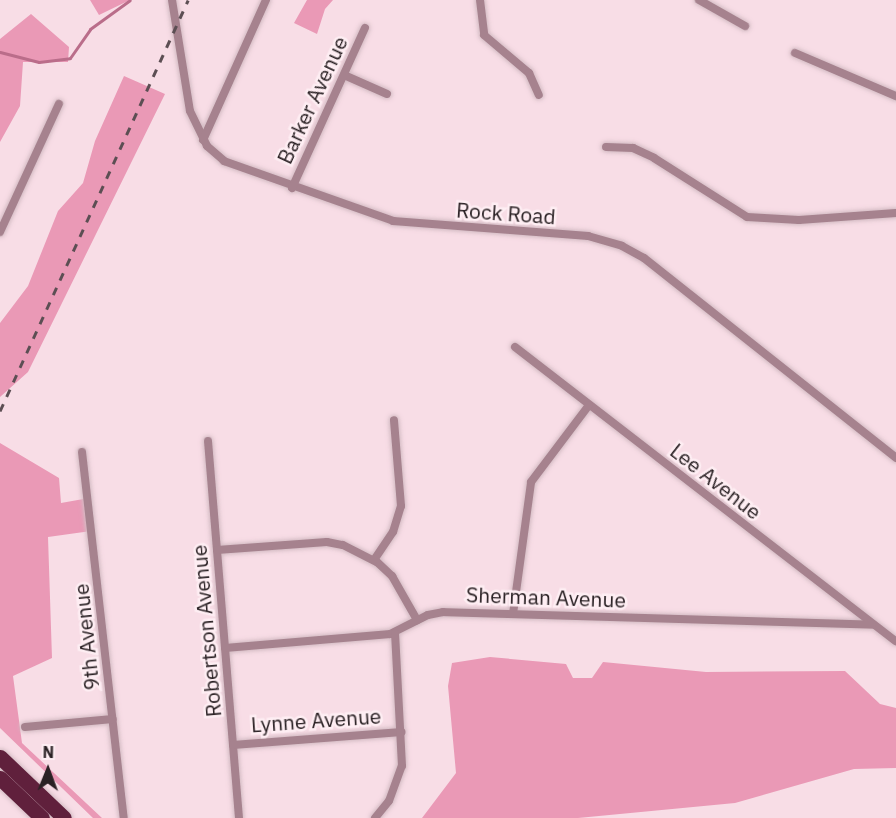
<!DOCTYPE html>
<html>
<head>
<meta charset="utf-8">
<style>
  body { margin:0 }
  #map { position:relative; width:896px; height:818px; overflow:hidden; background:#f8dde6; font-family:"IBM Plex Sans",sans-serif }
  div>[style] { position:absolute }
  .forest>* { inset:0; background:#ea99b6 }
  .stream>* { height:3px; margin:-1.5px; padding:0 1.5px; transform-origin:1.5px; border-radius:1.5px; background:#ba6d8a }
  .roads { filter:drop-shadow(0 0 2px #d3bbc3) drop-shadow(0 0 2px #d3bbc3) }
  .minor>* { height:8px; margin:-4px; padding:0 4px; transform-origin:4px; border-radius:4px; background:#a6828e }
  .trunk>* { height:15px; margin:-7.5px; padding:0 7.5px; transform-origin:7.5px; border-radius:7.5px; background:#60203c }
  .rail>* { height:3px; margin-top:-1.5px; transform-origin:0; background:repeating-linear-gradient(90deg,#5c4e53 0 8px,transparent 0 16px) }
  span { translate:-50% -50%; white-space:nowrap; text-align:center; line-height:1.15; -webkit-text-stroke:5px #feeef3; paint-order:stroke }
  .street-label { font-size:21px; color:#2a2124 }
  .north { position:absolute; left:18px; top:740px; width:60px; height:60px; -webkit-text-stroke:4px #feeef3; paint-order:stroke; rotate:1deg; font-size:16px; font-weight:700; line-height:24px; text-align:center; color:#2a2124 }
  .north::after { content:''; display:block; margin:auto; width:21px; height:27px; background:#2a2124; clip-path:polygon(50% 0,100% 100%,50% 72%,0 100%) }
</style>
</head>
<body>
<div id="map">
  <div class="forest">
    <div style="clip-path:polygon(90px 0,130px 0,99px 15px)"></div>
    <div style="clip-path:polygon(307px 0,333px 0,325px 9px,317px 34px,294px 23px)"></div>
    <div style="clip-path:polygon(31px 14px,69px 47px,68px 62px,23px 62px,20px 106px,0 142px,0 39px)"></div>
    <div style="clip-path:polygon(124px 76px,165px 94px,28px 372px,0 397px,0 323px,28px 286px,58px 211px,83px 183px,95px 141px)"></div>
    <div style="clip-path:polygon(0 443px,59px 478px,61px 503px,89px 498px,91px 531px,48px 537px,52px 658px,13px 676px,22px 743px,102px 818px,93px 818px,0 728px)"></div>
    <div style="clip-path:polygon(490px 657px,566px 664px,573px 678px,592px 678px,603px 662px,706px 672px,845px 671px,880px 704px,896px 708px,896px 768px,854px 769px,735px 803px,578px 818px,422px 818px,456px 773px,448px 686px,452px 663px)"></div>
  </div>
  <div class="stream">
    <div style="left:0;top:52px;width:40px;rotate:14.4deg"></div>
    <div style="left:39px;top:62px;width:31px;rotate:-7deg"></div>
    <div style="left:70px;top:58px;width:35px;rotate:-55deg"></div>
    <div style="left:90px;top:29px;width:49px;rotate:-35.9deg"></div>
  </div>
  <div class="roads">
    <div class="minor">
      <div style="left:172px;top:0;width:112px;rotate:80.8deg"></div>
      <div style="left:190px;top:111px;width:39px;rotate:64deg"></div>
      <div style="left:207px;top:146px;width:23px;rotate:41deg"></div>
      <div style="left:224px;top:161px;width:179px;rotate:19.5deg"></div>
      <div style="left:393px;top:221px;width:196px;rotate:4.4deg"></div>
      <div style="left:588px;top:236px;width:35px;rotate:16deg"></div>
      <div style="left:622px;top:246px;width:25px;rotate:29deg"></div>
      <div style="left:644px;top:258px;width:322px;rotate:38.4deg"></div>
      <div style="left:480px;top:0;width:35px;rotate:83deg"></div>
      <div style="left:484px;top:35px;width:59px;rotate:40.2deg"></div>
      <div style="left:529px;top:73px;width:24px;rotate:66deg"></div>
      <div style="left:699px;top:0;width:53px;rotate:29.5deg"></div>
      <div style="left:795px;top:53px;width:110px;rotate:23.1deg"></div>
      <div style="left:344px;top:75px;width:47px;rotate:23.8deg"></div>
      <div style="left:203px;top:140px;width:154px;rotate:-65.8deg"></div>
      <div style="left:606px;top:147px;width:27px;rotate:2deg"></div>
      <div style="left:633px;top:148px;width:23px;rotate:25deg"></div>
      <div style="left:654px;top:158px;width:110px;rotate:32.4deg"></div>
      <div style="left:747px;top:217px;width:52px;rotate:3.3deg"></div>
      <div style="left:799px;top:220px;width:97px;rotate:-4.1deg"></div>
      <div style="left:292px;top:188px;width:176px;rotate:-65.5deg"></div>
      <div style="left:0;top:232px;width:141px;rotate:-65.3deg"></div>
      <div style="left:515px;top:347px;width:481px;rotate:37.7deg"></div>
      <div style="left:208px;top:441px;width:378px;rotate:85.3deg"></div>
      <div style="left:82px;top:452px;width:368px;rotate:83.5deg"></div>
      <div style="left:217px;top:550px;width:110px;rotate:-4.2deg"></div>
      <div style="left:327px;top:542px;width:16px;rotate:11deg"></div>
      <div style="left:343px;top:545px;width:38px;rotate:27deg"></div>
      <div style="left:377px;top:562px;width:21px;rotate:43deg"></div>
      <div style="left:392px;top:576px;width:51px;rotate:60.4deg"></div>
      <div style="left:374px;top:560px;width:34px;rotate:-56deg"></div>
      <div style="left:393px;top:532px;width:27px;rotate:-73deg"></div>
      <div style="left:401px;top:506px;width:86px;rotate:-94.7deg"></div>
      <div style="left:513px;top:614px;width:133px;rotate:-82.2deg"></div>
      <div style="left:531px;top:482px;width:96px;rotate:-53deg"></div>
      <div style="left:225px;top:648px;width:166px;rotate:-4.8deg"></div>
      <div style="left:390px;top:634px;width:42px;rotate:-26.6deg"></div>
      <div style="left:428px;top:615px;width:15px;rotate:-11deg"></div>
      <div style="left:443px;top:612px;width:429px;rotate:1.7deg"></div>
      <div style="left:25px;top:727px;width:88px;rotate:-5.2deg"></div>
      <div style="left:233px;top:745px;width:169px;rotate:-4.4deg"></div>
      <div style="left:375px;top:818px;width:22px;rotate:-51deg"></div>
      <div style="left:389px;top:801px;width:37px;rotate:-70deg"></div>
      <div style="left:402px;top:766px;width:133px;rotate:-93deg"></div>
    </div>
    <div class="trunk">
      <div style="left:0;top:757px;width:88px;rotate:43.6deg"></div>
      <div style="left:0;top:778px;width:58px;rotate:43.6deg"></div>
    </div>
  </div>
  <div class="rail">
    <div style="left:0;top:411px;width:452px;rotate:-65.4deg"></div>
  </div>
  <div class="street-label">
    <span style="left:312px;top:100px;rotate:-65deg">Barker Avenue</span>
    <span style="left:506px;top:213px;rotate:4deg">Rock Road</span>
    <span style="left:716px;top:481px;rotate:38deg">Lee Avenue</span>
    <span style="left:546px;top:597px;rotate:2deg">Sherman Avenue</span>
    <span style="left:206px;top:631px;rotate:-95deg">Robertson Avenue</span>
    <span style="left:86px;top:637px;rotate:-96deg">9th Avenue</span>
    <span style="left:316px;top:720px;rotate:-4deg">Lynne Avenue</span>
  </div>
  <div class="north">N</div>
</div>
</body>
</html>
